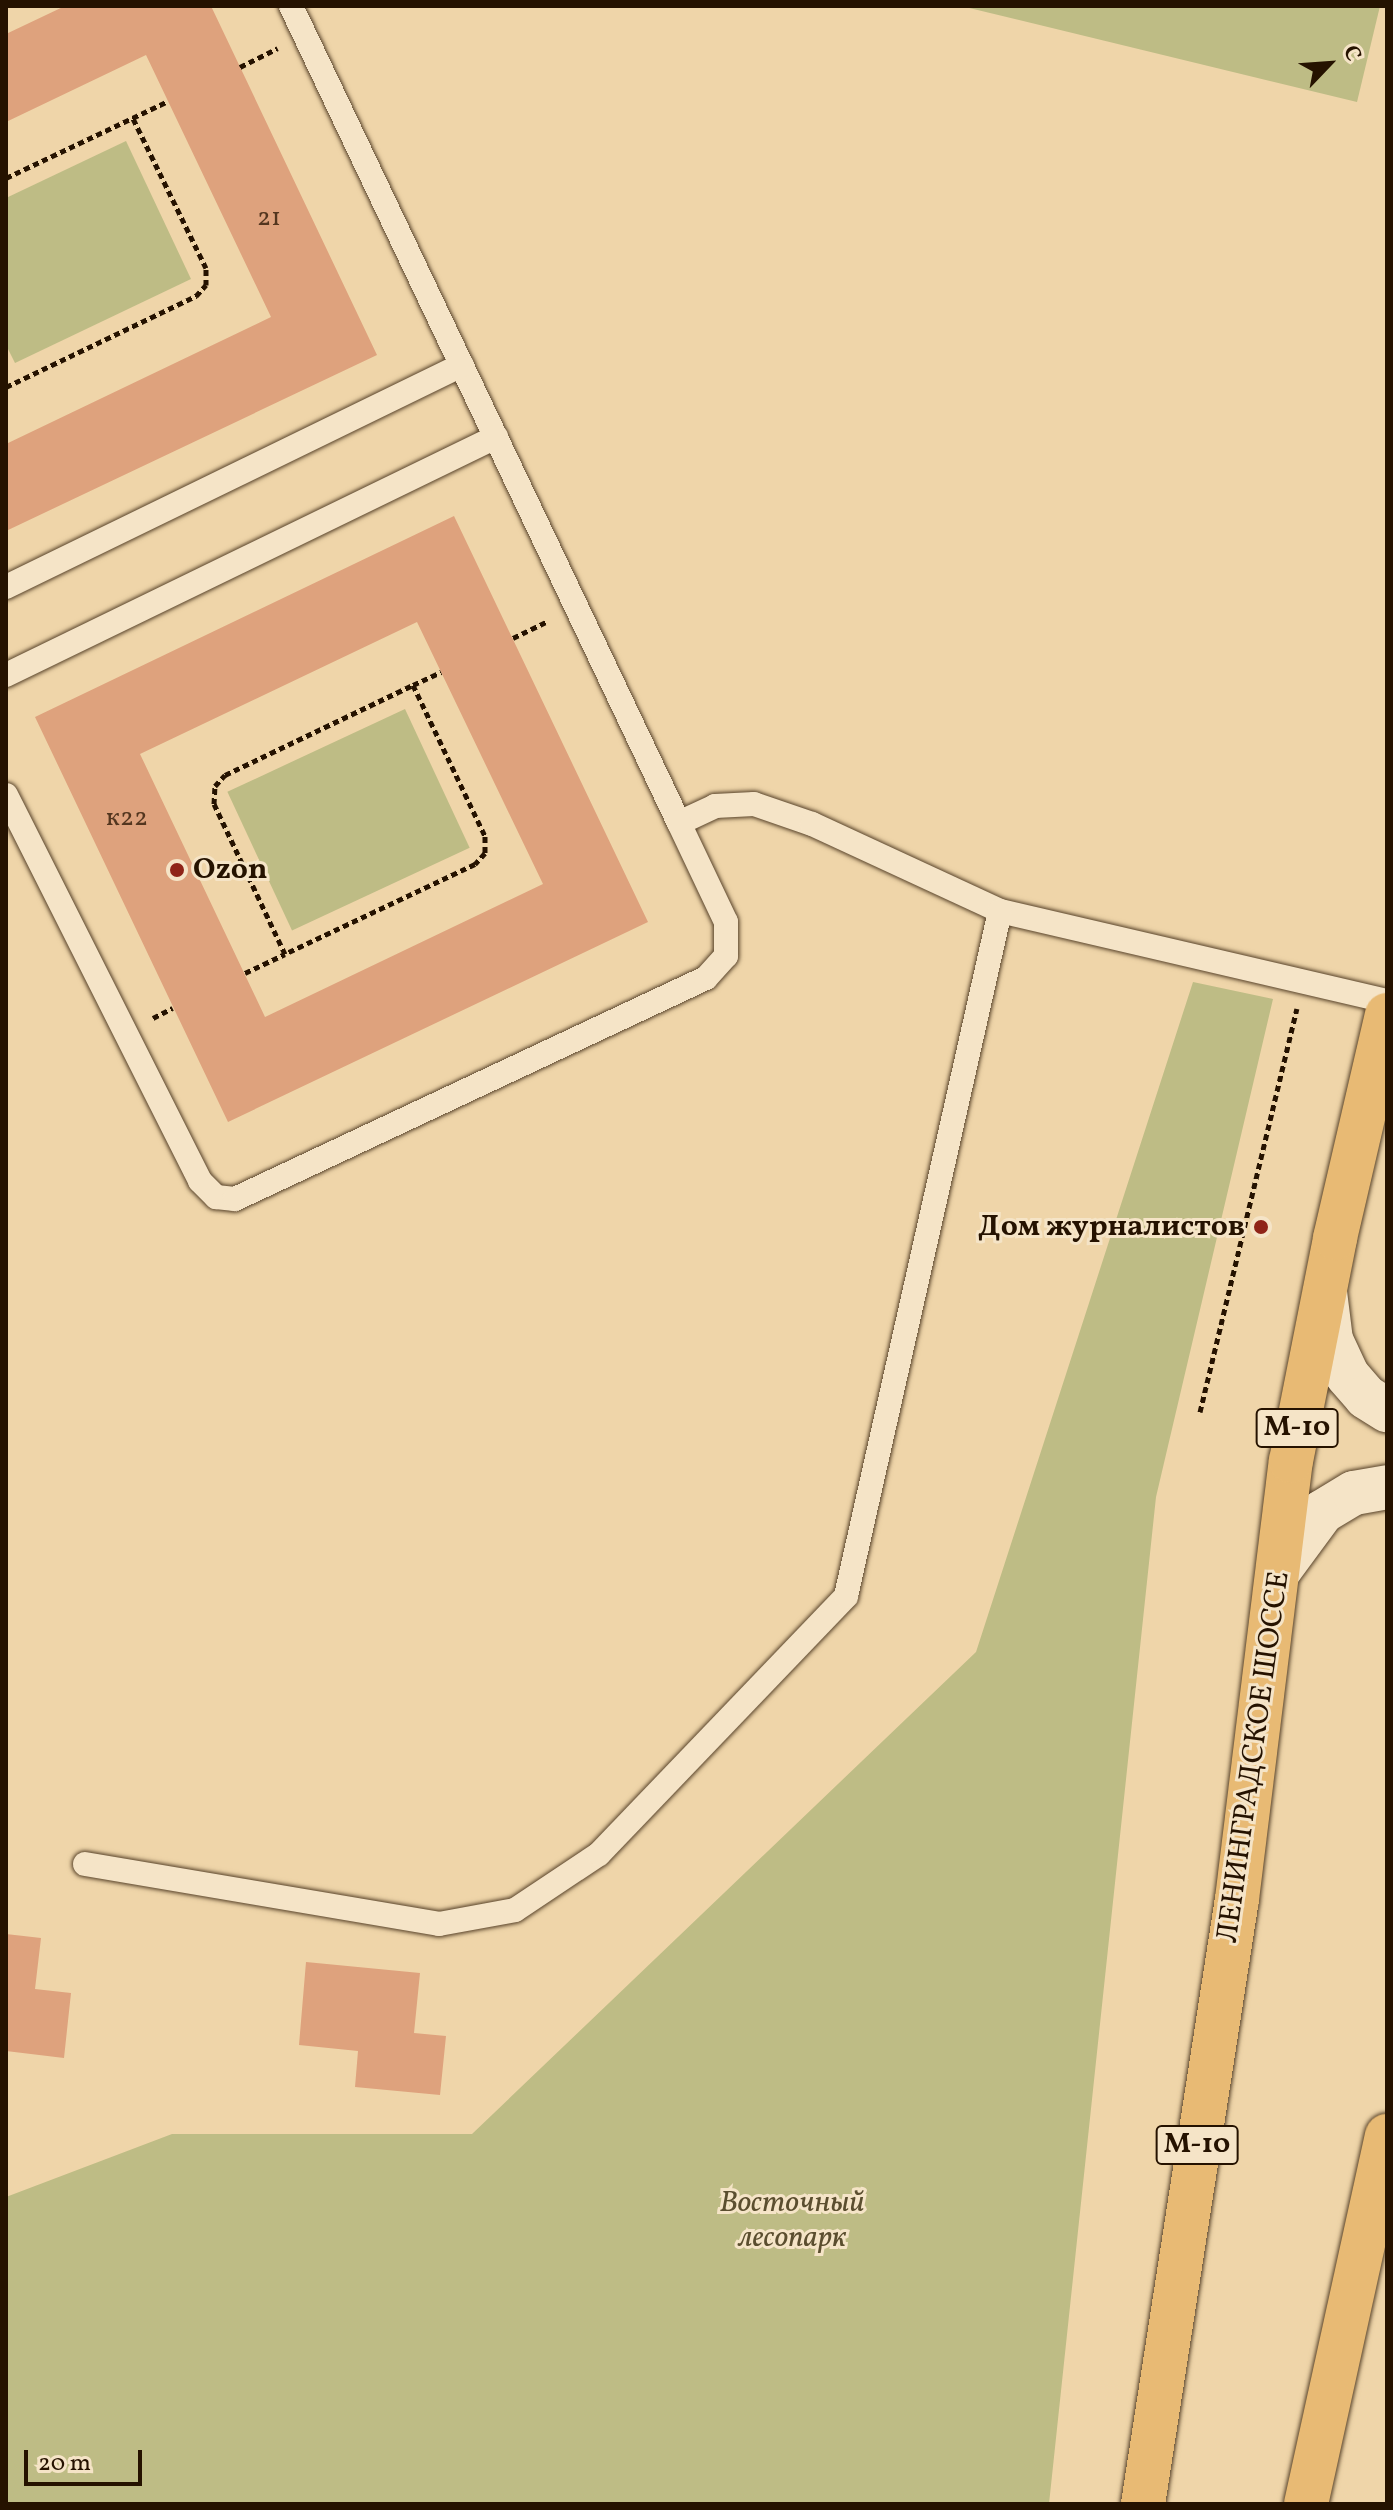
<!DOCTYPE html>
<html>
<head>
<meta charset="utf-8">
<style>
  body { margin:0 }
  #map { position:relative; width:1393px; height:2510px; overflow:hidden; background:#efd5a9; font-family:Vollkorn,serif }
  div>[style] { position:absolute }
  .green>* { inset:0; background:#bebc85; transform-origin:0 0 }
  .building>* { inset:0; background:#dea27d }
  .path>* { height:5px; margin-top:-2.5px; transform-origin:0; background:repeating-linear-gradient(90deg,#251200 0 6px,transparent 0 10px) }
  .roads { filter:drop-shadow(0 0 2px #58432a) drop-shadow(0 0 2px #58432a) }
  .lane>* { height:24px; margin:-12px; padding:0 12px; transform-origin:12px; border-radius:12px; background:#f5e4c7 }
  .secondary>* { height:44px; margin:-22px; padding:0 22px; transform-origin:22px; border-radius:22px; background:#f5e4c7 }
  .highway>* { height:44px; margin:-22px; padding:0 22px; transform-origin:22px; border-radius:22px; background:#e8ba74 }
  .dots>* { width:22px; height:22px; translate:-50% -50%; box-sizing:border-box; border:4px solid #f5e4c7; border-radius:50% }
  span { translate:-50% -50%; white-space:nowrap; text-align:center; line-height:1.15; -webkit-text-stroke:6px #f5e4c7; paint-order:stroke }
  .number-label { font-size:26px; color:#53361f }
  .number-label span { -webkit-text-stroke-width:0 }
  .shield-label span { padding:2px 6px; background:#f5e4c7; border:2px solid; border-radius:6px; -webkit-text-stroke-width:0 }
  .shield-label { font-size:28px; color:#251200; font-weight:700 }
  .poi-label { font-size:30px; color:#251200; font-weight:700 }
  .left { translate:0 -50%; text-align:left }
  .right { translate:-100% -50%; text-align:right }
  .street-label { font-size:30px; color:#251200 }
  .park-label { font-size:30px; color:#5b4e2f; font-style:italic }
  .frame { position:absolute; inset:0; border:8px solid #251200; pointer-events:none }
  .north { position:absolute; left:1289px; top:24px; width:80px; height:80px; -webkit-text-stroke:6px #f5e4c7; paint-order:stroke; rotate:65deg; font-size:22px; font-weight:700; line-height:32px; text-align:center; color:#251200 }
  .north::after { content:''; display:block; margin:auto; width:28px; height:36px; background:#251200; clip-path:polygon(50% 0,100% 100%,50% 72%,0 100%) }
  .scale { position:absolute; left:24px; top:2450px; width:118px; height:36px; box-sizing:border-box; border:4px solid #251200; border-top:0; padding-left:10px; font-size:24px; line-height:28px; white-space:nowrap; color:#251200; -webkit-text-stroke:6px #f5e4c7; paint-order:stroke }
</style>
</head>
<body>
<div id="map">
  <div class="green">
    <div style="clip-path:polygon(961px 6px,1380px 6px,1357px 102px)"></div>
    <div style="clip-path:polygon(126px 141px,191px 279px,15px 363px,6px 345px,6px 198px)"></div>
    <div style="left:405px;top:709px;width:153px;height:196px;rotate:65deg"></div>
    <div style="clip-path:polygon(1193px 982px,1273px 999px,1156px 1497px,1049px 2504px,6px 2504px,6px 2197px,172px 2134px,472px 2134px,976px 1652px)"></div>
  </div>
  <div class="building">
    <div style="clip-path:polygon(65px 6px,211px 6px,377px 355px,6px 531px,6px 444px,271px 317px,146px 55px,6px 122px,6px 34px)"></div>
    <div style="clip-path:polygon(evenodd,454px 516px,648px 922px,228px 1122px,35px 717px,454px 516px,417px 622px,543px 884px,265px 1017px,140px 754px,417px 622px)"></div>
    <div style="clip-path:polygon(6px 1934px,41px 1938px,35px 1989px,71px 1993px,64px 2058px,6px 2051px)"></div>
    <div style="clip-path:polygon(306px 1962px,420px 1973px,414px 2033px,446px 2036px,440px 2095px,355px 2087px,358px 2051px,299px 2045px)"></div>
  </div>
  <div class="path">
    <div style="left:240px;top:67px;width:42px;rotate:-26.6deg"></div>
    <div style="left:6px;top:178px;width:179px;rotate:-25.4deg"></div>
    <div style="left:6px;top:387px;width:211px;rotate:-25.6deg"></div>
    <div style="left:196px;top:296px;width:15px;rotate:-48deg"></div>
    <div style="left:206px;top:285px;width:17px;rotate:-90deg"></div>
    <div style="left:206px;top:268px;width:167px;rotate:-116deg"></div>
    <div style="left:513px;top:638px;width:39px;rotate:-26deg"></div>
    <div style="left:413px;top:685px;width:167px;rotate:64.5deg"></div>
    <div style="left:485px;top:836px;width:17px;rotate:90deg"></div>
    <div style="left:485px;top:853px;width:15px;rotate:132deg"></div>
    <div style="left:475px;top:864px;width:210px;rotate:154.7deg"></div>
    <div style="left:285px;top:954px;width:166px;rotate:-115.3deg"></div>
    <div style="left:214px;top:804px;width:18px;rotate:-87deg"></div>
    <div style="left:215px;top:786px;width:15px;rotate:-48deg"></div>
    <div style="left:225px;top:775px;width:208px;rotate:-25.6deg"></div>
    <div style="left:413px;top:685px;width:31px;rotate:-25deg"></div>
    <div style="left:245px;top:973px;width:44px;rotate:-25.4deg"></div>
    <div style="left:153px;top:1018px;width:22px;rotate:-27deg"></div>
    <div style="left:1200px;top:1412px;width:415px;rotate:-76.5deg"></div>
  </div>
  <div class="roads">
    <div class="lane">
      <div style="left:291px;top:6px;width:904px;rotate:64.6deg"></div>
      <div style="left:679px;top:823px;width:40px;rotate:-25deg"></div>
      <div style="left:715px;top:806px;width:39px;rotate:-3deg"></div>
      <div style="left:754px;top:804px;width:61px;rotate:19deg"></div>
      <div style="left:812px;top:824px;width:207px;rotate:24.8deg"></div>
      <div style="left:1000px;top:911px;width:397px;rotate:13.1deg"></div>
      <div style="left:6px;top:587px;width:507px;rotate:-25.96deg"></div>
      <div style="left:6px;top:675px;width:545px;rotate:-25.91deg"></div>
      <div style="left:6px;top:795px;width:432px;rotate:63.3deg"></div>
      <div style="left:200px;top:1181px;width:23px;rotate:45deg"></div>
      <div style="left:216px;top:1197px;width:19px;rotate:6deg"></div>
      <div style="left:235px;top:1199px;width:520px;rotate:-25.14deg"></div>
      <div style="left:706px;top:978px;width:30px;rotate:-48deg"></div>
      <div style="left:726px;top:956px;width:34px;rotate:-90deg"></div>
      <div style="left:726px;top:922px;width:110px;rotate:-115.4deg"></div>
      <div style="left:85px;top:1864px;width:359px;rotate:9.6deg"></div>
      <div style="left:439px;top:1924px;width:77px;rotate:-10.4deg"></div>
      <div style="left:515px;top:1910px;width:101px;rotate:-33.7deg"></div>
      <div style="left:599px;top:1854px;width:357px;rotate:-46.2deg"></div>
      <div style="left:846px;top:1596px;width:702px;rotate:-77.33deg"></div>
    </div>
    <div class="secondary">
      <div style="left:1325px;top:1292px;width:48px;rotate:82.9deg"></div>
      <div style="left:1331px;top:1340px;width:38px;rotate:65deg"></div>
      <div style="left:1347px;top:1375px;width:29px;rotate:49deg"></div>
      <div style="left:1366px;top:1397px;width:25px;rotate:32deg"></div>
      <div style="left:1278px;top:1572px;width:74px;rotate:-53.7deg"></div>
      <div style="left:1322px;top:1512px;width:37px;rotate:-31deg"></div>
      <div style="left:1354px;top:1493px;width:34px;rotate:-10deg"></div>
    </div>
    <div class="highway">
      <div style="left:1143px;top:2504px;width:612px;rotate:-81.17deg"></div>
      <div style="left:1237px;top:1899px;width:441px;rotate:-83deg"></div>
      <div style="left:1291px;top:1461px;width:227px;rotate:-78.8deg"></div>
      <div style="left:1335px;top:1238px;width:229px;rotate:-76.9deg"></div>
      <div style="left:1306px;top:2504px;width:377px;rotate:-77.6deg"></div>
    </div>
  </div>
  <div class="dots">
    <div style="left:177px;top:870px;background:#8f2418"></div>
    <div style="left:1261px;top:1227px;background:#8f2418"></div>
  </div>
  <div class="number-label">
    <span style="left:269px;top:219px">21</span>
    <span style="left:127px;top:819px">к22</span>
  </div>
  <div class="shield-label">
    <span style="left:1297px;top:1428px">М-10</span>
    <span style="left:1197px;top:2145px">М-10</span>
  </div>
  <div class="poi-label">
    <span class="left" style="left:193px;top:870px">Ozon</span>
    <span class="right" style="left:1245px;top:1227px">Дом журналистов</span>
  </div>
  <div class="street-label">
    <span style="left:1254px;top:1757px;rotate:-82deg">ЛЕНИНГРАДСКОЕ ШОССЕ</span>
  </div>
  <div class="park-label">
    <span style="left:792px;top:2220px">Восточный<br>лесопарк</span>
  </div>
  <div class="frame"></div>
  <div class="north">С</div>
  <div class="scale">20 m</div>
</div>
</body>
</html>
